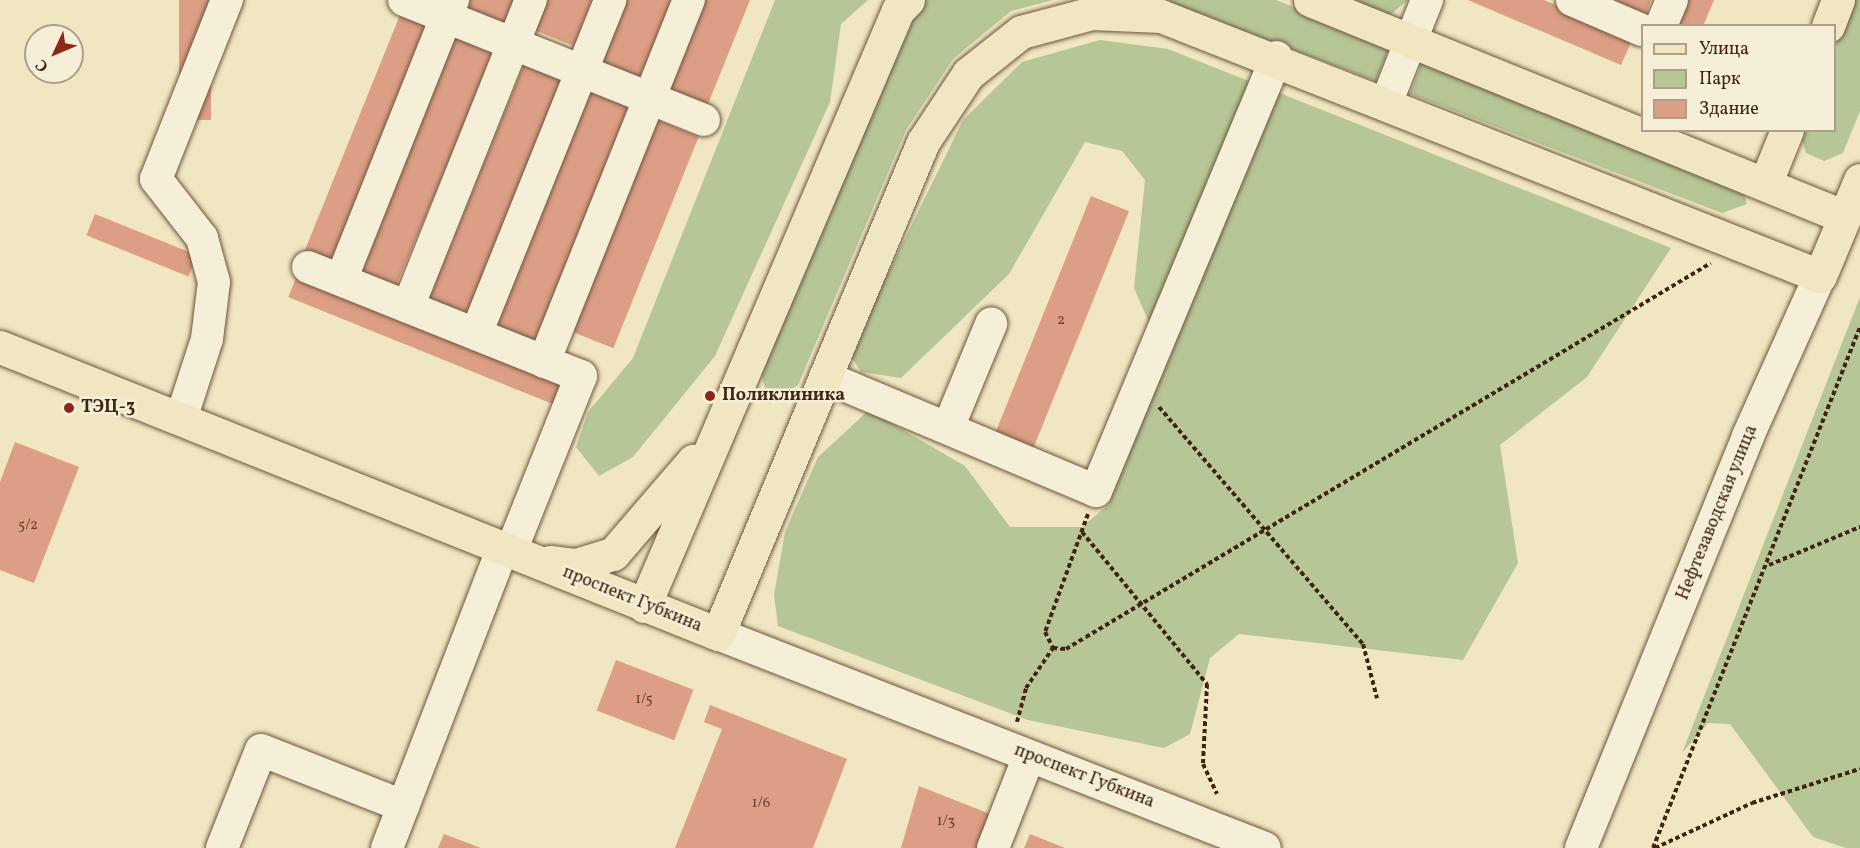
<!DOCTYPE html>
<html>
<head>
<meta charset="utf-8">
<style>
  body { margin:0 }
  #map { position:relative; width:1860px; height:848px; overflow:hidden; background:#f0e6c1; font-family:Vollkorn,serif }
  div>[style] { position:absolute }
  .green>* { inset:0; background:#b6c696 }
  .building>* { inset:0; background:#dc9e85; transform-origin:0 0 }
  .path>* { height:4px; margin-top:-2px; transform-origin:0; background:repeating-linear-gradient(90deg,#402512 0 4.5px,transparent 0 7.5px) }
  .roads { filter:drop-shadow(0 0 2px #6c553e) drop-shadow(0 0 2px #6c553e) }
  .minor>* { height:32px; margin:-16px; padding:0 16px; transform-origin:16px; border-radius:16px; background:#f5efd7 }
  .major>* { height:33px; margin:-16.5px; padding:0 16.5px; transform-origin:16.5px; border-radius:16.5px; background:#f0e6c1 }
  .dots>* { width:16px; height:16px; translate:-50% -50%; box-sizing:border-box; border:3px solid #f5efd7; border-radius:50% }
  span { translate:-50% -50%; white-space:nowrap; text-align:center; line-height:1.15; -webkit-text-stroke:5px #f5efd7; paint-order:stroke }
  .number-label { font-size:15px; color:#67432f }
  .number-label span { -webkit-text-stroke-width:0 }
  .poi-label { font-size:18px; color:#402512; font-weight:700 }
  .left { translate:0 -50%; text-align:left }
  .street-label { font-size:18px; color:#402512 }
  .legend { position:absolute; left:1641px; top:24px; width:195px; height:108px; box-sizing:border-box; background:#f5efd7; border:2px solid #ad9e88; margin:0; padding:8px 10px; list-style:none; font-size:18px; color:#402512 }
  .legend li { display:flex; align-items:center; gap:12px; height:30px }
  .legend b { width:30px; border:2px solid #ad9e88 }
  .north { position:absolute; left:24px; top:24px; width:60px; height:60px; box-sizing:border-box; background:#f5efd7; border:2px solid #ad9e88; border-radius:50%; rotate:226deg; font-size:16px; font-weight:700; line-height:24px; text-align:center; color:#402512 }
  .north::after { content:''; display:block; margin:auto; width:21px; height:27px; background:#8f2418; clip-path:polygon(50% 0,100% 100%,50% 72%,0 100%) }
</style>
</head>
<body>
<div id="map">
  <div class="green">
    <div style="clip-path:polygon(775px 0,868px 0,841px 24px,830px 102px,715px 356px,633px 457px,599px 476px,576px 447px,588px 412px,633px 358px)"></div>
    <div style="clip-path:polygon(926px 0,1053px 0,1011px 11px,953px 59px,906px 130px,798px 385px,769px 404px,759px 365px,908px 18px)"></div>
    <div style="clip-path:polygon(1163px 0,1276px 0,1390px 45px,1376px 81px)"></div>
    <div style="clip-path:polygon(1348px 0,1408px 0,1389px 16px)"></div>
    <div style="clip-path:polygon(1851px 0,1860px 0,1860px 111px,1843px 153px,1824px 161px,1806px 153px,1799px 131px,1834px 130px,1835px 40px)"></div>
    <div style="clip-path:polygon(1100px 40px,1168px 49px,1671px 248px,1587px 377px,1500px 445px,1518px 563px,1463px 660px,1239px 634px,1210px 658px,1190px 734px,1164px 748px,1028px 720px,778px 626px,774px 595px,785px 532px,818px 457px,869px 410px,965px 466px,1010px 527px,1082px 527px,1109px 504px,1164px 357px,1134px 288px,1145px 180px,1122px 151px,1085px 142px,1009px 274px,901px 378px,861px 372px,849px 353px,963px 120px,1022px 62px)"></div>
    <div style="clip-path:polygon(1424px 58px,1742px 185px,1747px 204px,1722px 213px,1410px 94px)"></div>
    <div style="clip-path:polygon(1860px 297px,1860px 848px,1846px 848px,1813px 837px,1730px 724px,1708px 723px,1682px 753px)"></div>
  </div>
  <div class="building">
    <div style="left:179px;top:0;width:32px;height:120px"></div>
    <div style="clip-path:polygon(470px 0,516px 0,506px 26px,466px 10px)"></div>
    <div style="clip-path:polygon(546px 0,592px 0,574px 46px,534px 30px)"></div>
    <div style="clip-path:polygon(627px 0,673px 0,641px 79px,602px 63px)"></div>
    <div style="clip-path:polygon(705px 0,750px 0,706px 109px,667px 94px)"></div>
    <div style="clip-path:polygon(1468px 0,1544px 0,1633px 38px,1621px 65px)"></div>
    <div style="clip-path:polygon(1608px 0,1651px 0,1645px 16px)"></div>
    <div style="clip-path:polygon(1685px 0,1714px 0,1703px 26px,1674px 26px)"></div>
    <div style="left:402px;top:10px;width:31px;height:263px;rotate:22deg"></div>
    <div style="left:457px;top:32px;width:43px;height:261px;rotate:23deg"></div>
    <div style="left:526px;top:59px;width:43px;height:259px;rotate:22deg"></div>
    <div style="left:591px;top:87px;width:43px;height:259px;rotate:22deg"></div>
    <div style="left:657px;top:120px;width:45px;height:228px;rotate:22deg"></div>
    <div style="left:1091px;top:196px;width:41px;height:255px;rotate:22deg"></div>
    <div style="left:95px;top:214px;width:110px;height:23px;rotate:22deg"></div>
    <div style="left:298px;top:273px;width:288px;height:26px;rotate:22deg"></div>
    <div style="clip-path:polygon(15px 442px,79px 467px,34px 583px,0 570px,0 482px)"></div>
    <div style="left:616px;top:660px;width:83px;height:54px;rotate:21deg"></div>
    <div style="clip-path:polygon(710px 705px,847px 759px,813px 848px,675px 848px,722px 729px,704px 722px)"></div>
    <div style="clip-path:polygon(919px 786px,990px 814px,977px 848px,901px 848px)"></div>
    <div style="clip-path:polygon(444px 834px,481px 848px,438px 848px)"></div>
    <div style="clip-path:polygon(1030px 834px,1065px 848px,1024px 848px)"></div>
  </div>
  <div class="path">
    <div style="left:1159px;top:407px;width:313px;rotate:49.3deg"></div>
    <div style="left:1363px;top:644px;width:56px;rotate:75.5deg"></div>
    <div style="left:1088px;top:514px;width:126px;rotate:110deg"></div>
    <div style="left:1045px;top:632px;width:18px;rotate:63deg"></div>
    <div style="left:1053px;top:648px;width:13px;rotate:4deg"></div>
    <div style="left:1066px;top:649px;width:23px;rotate:-31deg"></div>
    <div style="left:1086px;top:637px;width:728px;rotate:-30.9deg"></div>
    <div style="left:1082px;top:532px;width:197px;rotate:50.6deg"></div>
    <div style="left:1207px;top:684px;width:80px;rotate:92.9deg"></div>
    <div style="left:1203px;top:764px;width:33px;rotate:65deg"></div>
    <div style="left:1769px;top:565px;width:99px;rotate:-22.7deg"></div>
    <div style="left:1017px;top:722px;width:35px;rotate:-75deg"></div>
    <div style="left:1026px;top:688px;width:48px;rotate:-56deg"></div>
    <div style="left:1653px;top:848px;width:561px;rotate:-68.33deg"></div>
    <div style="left:1655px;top:848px;width:107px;rotate:-24.9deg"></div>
    <div style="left:1752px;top:803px;width:113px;rotate:-17.5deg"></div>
  </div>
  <div class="roads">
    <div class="minor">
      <div style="left:404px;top:0;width:323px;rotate:21.8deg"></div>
      <div style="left:1572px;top:0;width:76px;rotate:23.2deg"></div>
      <div style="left:1661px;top:26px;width:28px;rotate:-67deg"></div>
      <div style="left:1387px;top:101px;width:109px;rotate:-68.4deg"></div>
      <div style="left:308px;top:267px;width:294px;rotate:21.8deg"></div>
      <div style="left:581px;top:376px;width:188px;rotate:111.8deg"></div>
      <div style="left:341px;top:280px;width:302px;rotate:-68.2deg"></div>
      <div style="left:408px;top:307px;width:331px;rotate:-68.2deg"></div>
      <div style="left:476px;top:334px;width:360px;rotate:-68.1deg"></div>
      <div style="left:544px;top:362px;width:390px;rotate:-68.2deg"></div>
      <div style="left:825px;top:377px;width:294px;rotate:22.8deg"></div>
      <div style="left:1096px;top:491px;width:470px;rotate:-67.4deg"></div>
      <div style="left:181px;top:419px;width:84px;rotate:-72deg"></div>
      <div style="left:207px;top:339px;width:57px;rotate:-83deg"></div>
      <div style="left:214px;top:282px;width:46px;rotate:-105.3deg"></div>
      <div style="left:202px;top:238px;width:75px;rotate:-127.9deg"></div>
      <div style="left:156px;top:179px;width:193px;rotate:-68.4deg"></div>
      <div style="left:948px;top:428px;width:113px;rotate:-67.5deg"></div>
      <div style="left:718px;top:634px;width:587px;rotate:21.37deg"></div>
      <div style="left:222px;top:848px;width:105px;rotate:-68.3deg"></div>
      <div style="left:261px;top:750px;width:153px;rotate:21.5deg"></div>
      <div style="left:387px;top:848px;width:322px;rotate:-68.9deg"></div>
      <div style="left:993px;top:848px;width:99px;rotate:-68.6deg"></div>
      <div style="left:1581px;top:848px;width:445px;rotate:-67.9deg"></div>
      <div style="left:1748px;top:436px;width:175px;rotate:-65.8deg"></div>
    </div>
    <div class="major">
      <div style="left:1310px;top:0;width:577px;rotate:22.08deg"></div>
      <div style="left:1828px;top:26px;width:28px;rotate:-69deg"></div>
      <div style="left:1766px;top:182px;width:56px;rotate:-68deg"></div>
      <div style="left:0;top:347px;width:773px;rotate:21.79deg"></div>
      <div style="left:718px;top:634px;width:533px;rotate:-67.38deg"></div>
      <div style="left:923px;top:142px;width:82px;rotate:-56.5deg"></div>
      <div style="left:968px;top:74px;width:68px;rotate:-38.4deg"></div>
      <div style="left:1021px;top:32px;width:73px;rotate:-15deg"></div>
      <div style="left:1092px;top:13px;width:69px;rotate:2.5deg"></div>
      <div style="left:1161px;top:16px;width:708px;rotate:21.53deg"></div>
      <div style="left:1820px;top:276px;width:104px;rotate:-67.4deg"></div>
      <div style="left:550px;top:562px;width:26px;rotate:7deg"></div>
      <div style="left:576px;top:565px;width:39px;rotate:-17deg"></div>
      <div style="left:613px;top:554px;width:123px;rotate:-49.3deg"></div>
      <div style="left:644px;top:606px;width:648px;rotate:-66.92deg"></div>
      <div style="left:898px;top:10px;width:14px;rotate:-45deg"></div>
    </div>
  </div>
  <div class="dots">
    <div style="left:710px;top:396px;background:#8f2418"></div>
    <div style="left:69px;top:408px;background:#8f2418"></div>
  </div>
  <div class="number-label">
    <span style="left:1061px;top:321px">2</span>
    <span style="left:28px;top:526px">5/2</span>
    <span style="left:644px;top:700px">1/5</span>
    <span style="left:761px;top:804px">1/6</span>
    <span style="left:946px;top:822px">1/3</span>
  </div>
  <div class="poi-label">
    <span class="left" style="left:722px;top:396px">Поликлиника</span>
    <span class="left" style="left:81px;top:408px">ТЭЦ-3</span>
  </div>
  <div class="street-label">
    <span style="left:1718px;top:513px;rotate:-68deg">Нефтезаводская улица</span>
    <span style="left:632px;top:600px;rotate:22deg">проспект Губкина</span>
    <span style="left:1084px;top:777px;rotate:21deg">проспект Губкина</span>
  </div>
  <ul class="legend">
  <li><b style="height:8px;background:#f0e6c1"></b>Улица</li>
  <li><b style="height:16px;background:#b6c696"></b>Парк</li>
  <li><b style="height:16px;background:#dc9e85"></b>Здание</li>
  </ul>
  <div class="north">С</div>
</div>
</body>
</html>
